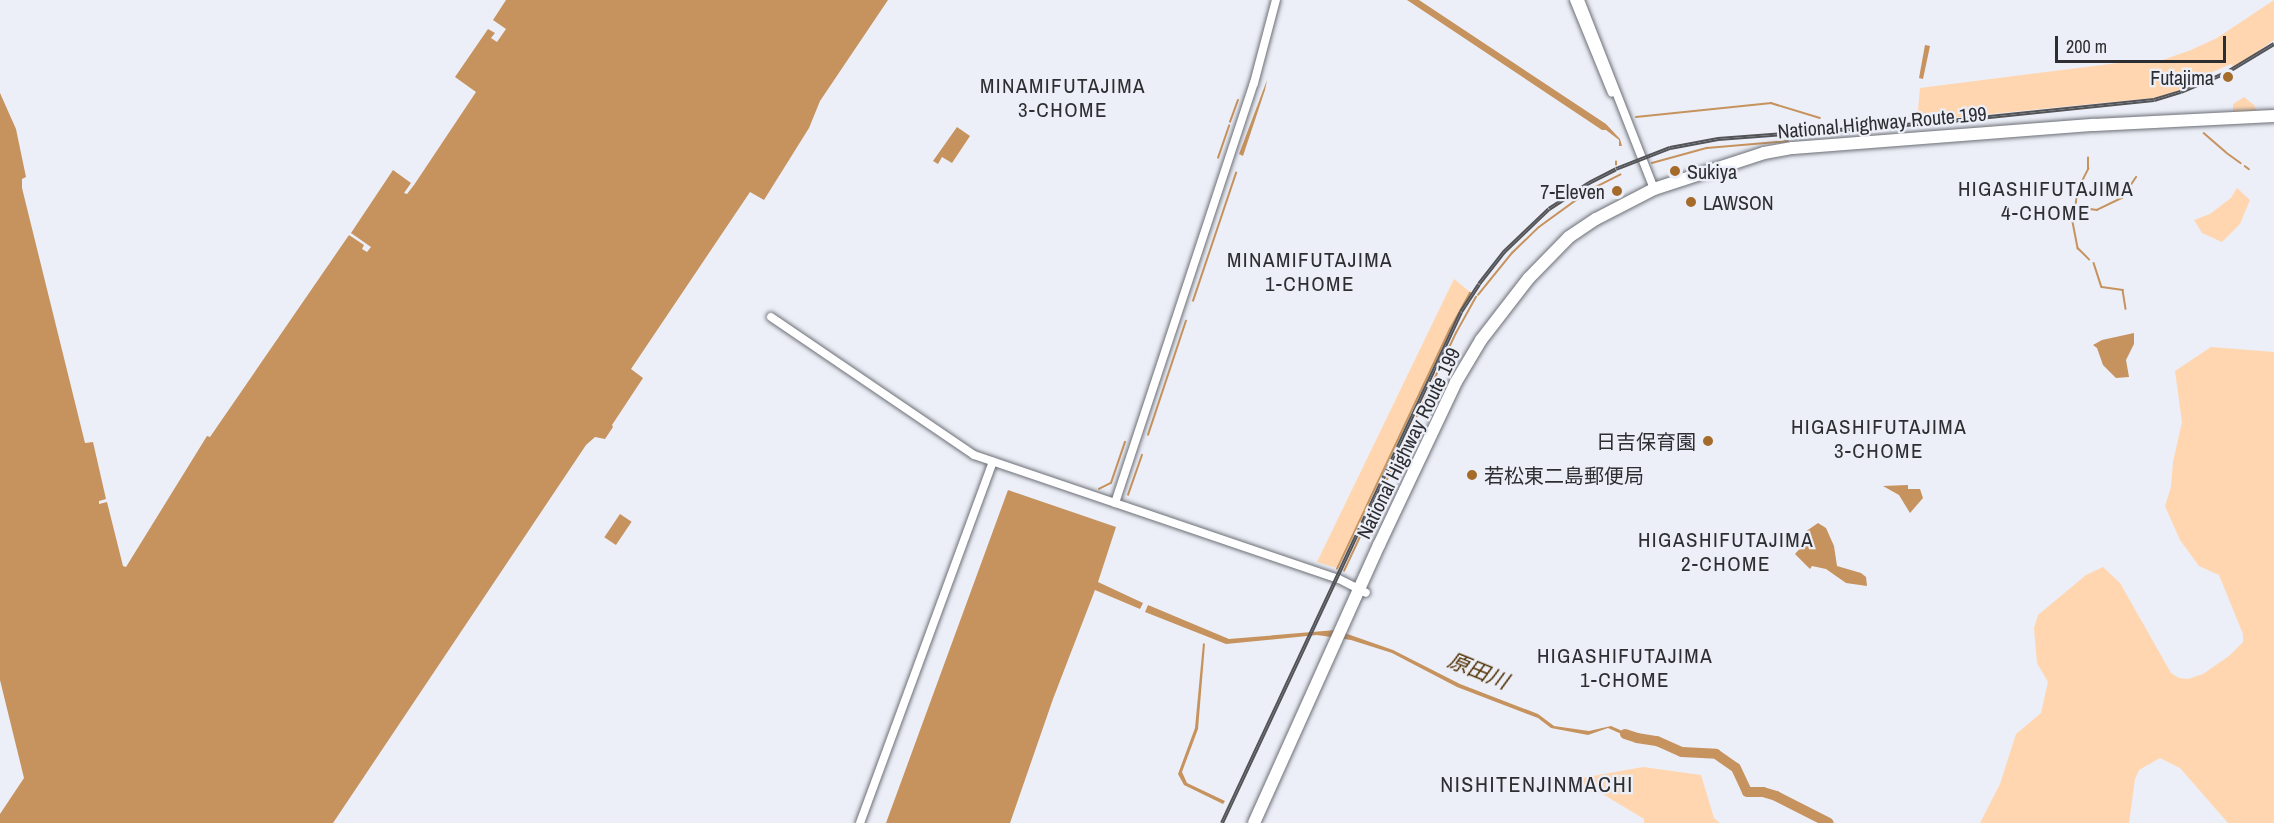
<!DOCTYPE html>
<html>
<head>
<meta charset="utf-8">
<style>
  body { margin:0 }
  #map { position:relative; width:2274px; height:823px; overflow:hidden; background:#eceff7; font-family:"Archivo Narrow","Noto Sans JP",sans-serif }
  div>[style] { position:absolute }
  .green>* { inset:0; background:#ffd6af }
  .water>* { inset:0; background:#c6925e; transform-origin:0 0 }
  .stream>* { height:1.5px; margin:-0.75px; padding:0 0.75px; transform-origin:0.75px; border-radius:0.75px; background:#c6925e }
  .river>* { height:10px; margin:-5px; padding:0 5px; transform-origin:5px; border-radius:5px; background:#c6925e }
  .roads { filter:drop-shadow(0 0 2px #6c6f76) drop-shadow(0 0 2px #6c6f76) }
  .tertiary>* { height:8px; margin:-4px; padding:0 4px; transform-origin:4px; border-radius:4px; background:#fff }
  .trunk>* { height:12px; margin:-6px; padding:0 6px; transform-origin:6px; border-radius:6px; background:#fff }
  .rail>* { height:4px; margin-top:-2px; transform-origin:0; background:repeating-linear-gradient(90deg,#eceff7 0 4.5px,#535458 0 9px); box-sizing:border-box; border-block:2px solid #535458 }
  .dots>* { width:16px; height:16px; translate:-50% -50%; box-sizing:border-box; border:3px solid #eceff7; border-radius:50% }
  span { translate:-50% -50%; white-space:nowrap; text-align:center; line-height:1.15; -webkit-text-stroke:4.5px #eceff7; paint-order:stroke }
  .poi-label { font-size:20px; color:#2d2e31 }
  .right { translate:-100% -50%; text-align:right }
  .left { translate:0 -50%; text-align:left }
  .street-label { font-size:20px; color:#2d2e31 }
  .neighbourhood-label { font-size:21px; color:#2d2e31; letter-spacing:1.5px }
  .water-label { font-size:21px; color:#502e01; font-style:italic }
  .quarter-label { font-size:22px; color:#2d2e31; letter-spacing:1.5px }
  .scale { position:absolute; left:2055px; top:36px; width:171px; height:27px; box-sizing:border-box; border:3px solid #2d2e31; border-top:0; padding-left:8px; font-size:18px; line-height:21px; white-space:nowrap; color:#2d2e31; -webkit-text-stroke:4px #eceff7; paint-order:stroke }
</style>
</head>
<body>
<div id="map">
  <div class="green">
    <div style="clip-path:polygon(2274px 0,2274px 40px,2234px 68px,2231px 64px,2185px 84px,2186px 89px,2154px 98px,1917px 121px,1920px 88px,2126px 62px,2157px 62px,2191px 50px,2217px 38px)"></div>
    <div style="clip-path:polygon(2244px 97px,2254px 105px,2257px 111px,2233px 113px,2233px 104px)"></div>
    <div style="clip-path:polygon(2237px 188px,2250px 200px,2240px 224px,2222px 242px,2202px 233px,2194px 220px,2210px 214px,2231px 198px)"></div>
    <div style="clip-path:polygon(1454px 279px,1470px 292px,1449px 329px,1337px 568px,1317px 562px)"></div>
    <div style="clip-path:polygon(2211px 347px,2274px 352px,2274px 823px,2228px 823px,2180px 768px,2160px 758px,2139px 770px,2135px 779px,2129px 823px,1980px 823px,2000px 784px,2016px 734px,2041px 713px,2048px 682px,2037px 663px,2034px 628px,2038px 615px,2086px 575px,2103px 567px,2120px 583px,2171px 673px,2179px 678px,2188px 679px,2203px 674px,2229px 656px,2243px 642px,2243px 634px,2219px 575px,2199px 566px,2180px 540px,2165px 506px,2171px 487px,2173px 462px,2182px 422px,2175px 371px)"></div>
    <div style="clip-path:polygon(1643px 767px,1701px 775px,1714px 818px,1720px 823px,1644px 823px,1644px 819px,1601px 793px,1572px 789px,1576px 779px)"></div>
  </div>
  <div class="water">
    <div style="clip-path:polygon(506px 0,888px 0,820px 101px,809px 128px,764px 200px,750px 192px,631px 369px,643px 378px,612px 425px,613px 427px,605px 439px,595px 437px,586px 445px,333px 823px,0 823px,0 814px,24px 778px,0 680px,0 93px,16px 129px,26px 177px,22px 179px,22px 188px,85px 443px,93px 442px,106px 499px,99px 501px,99px 504px,107px 502px,123px 566px,126px 567px,207px 436px,210px 437px,349px 235px,364px 245px,362px 249px,367px 252px,371px 247px,351px 233px,393px 170px,411px 183px,404px 193px,407px 194px,414px 185px,476px 92px,455px 77px,488px 29px,495px 33px,491px 38px,497px 42px,506px 29px,493px 20px)"></div>
    <div style="clip-path:polygon(1407px 0,1419px 0,1606px 124px,1620px 139px,1622px 146px,1619px 146px,1619px 140px,1606px 130px,1602px 130px)"></div>
    <div style="clip-path:polygon(1925px 45px,1930px 46px,1923px 79px,1919px 78px)"></div>
    <div style="clip-path:polygon(1267px 80px,1265px 90px,1243px 156px,1239px 154px)"></div>
    <div style="clip-path:polygon(957px 127px,970px 136px,952px 163px,942px 157px,938px 164px,933px 161px)"></div>
    <div style="clip-path:polygon(2134px 333px,2134px 344px,2126px 360px,2129px 377px,2116px 378px,2103px 365px,2097px 348px,2093px 345px,2102px 340px)"></div>
    <div style="clip-path:polygon(1908px 485px,1908px 489px,1920px 489px,1923px 498px,1910px 513px,1899px 495px,1883px 486px)"></div>
    <div style="clip-path:polygon(1008px 490px,1116px 527px,1098px 582px,1143px 603px,1140px 609px,1095px 590px,1053px 699px,1010px 823px,886px 823px)"></div>
    <div style="left:620px;top:514px;width:14px;height:28px;rotate:34deg"></div>
    <div style="clip-path:polygon(1818px 523px,1826px 528px,1834px 546px,1837px 566px,1861px 573px,1866px 577px,1867px 586px,1846px 583px,1826px 569px,1812px 566px,1810px 569px,1795px 554px,1803px 545px,1805px 532px)"></div>
    <div style="clip-path:polygon(1148px 605px,1229px 639px,1336px 630px,1393px 650px,1460px 684px,1538px 714px,1554px 726px,1589px 731px,1611px 726px,1636px 737px,1635px 740px,1608px 728px,1588px 735px,1551px 728px,1538px 718px,1457px 687px,1392px 653px,1351px 640px,1317px 635px,1226px 644px,1145px 612px)"></div>
    <div style="clip-path:polygon(1203px 643px,1205px 644px,1198px 729px,1182px 772px,1187px 783px,1225px 801px,1223px 804px,1184px 785px,1178px 774px,1195px 728px)"></div>
  </div>
  <div class="stream">
    <div style="left:1636px;top:117px;width:136px;rotate:-5.9deg"></div>
    <div style="left:1771px;top:103px;width:51px;rotate:17deg"></div>
    <div style="left:1230px;top:122px;width:23px;rotate:-70deg"></div>
    <div style="left:2204px;top:133px;width:29px;rotate:41deg"></div>
    <div style="left:2227px;top:153px;width:17px;rotate:36deg"></div>
    <div style="left:1218px;top:158px;width:34px;rotate:-71deg"></div>
    <div style="left:1652px;top:163px;width:57px;rotate:-15.3deg"></div>
    <div style="left:1707px;top:148px;width:81px;rotate:-4.9deg"></div>
    <div style="left:1616px;top:165px;width:3px;rotate:-90deg"></div>
    <div style="left:2245px;top:166px;width:5px;rotate:37deg"></div>
    <div style="left:2090px;top:209px;width:7px;rotate:8deg"></div>
    <div style="left:2097px;top:210px;width:28px;rotate:-26deg"></div>
    <div style="left:2122px;top:198px;width:25px;rotate:-56deg"></div>
    <div style="left:2075px;top:211px;width:20px;rotate:-84deg"></div>
    <div style="left:2077px;top:191px;width:25px;rotate:-63deg"></div>
    <div style="left:2088px;top:169px;width:11px;rotate:-90deg"></div>
    <div style="left:2072px;top:217px;width:32px;rotate:79deg"></div>
    <div style="left:2078px;top:248px;width:16px;rotate:45deg"></div>
    <div style="left:2094px;top:263px;width:25px;rotate:72deg"></div>
    <div style="left:2102px;top:287px;width:21px;rotate:8deg"></div>
    <div style="left:2123px;top:290px;width:19px;rotate:81deg"></div>
    <div style="left:1478px;top:295px;width:54px;rotate:-51deg"></div>
    <div style="left:1512px;top:253px;width:37px;rotate:-44deg"></div>
    <div style="left:1539px;top:227px;width:63px;rotate:-36deg"></div>
    <div style="left:1590px;top:190px;width:34px;rotate:-27deg"></div>
    <div style="left:1193px;top:301px;width:135px;rotate:-71.4deg"></div>
    <div style="left:1148px;top:435px;width:120px;rotate:-71.6deg"></div>
    <div style="left:1099px;top:489px;width:13px;rotate:-27deg"></div>
    <div style="left:1111px;top:483px;width:43px;rotate:-71.1deg"></div>
    <div style="left:1128px;top:495px;width:42px;rotate:-70.7deg"></div>
    <div style="left:1337px;top:569px;width:265px;rotate:-64.8deg"></div>
    <div style="left:1450px;top:329px;width:41px;rotate:-60.9deg"></div>
    <div style="left:1344px;top:571px;width:263px;rotate:-64.8deg"></div>
    <div style="left:1456px;top:333px;width:41px;rotate:-60.9deg"></div>
  </div>
  <div class="river">
    <div style="left:1625px;top:734px;width:13px;rotate:18deg"></div>
    <div style="left:1637px;top:738px;width:20px;rotate:9deg"></div>
    <div style="left:1657px;top:741px;width:27px;rotate:24deg"></div>
    <div style="left:1682px;top:752px;width:34px;rotate:3deg"></div>
    <div style="left:1716px;top:754px;width:24px;rotate:35deg"></div>
    <div style="left:1736px;top:768px;width:26px;rotate:65deg"></div>
    <div style="left:1747px;top:792px;width:16px"></div>
    <div style="left:1763px;top:792px;width:14px;rotate:17deg"></div>
    <div style="left:1776px;top:796px;width:59px;rotate:27deg"></div>
  </div>
  <div class="roads">
    <div class="tertiary">
      <div style="left:1574px;top:0;width:100px;rotate:67.8deg"></div>
      <div style="left:1580px;top:0;width:203px;rotate:68.6deg"></div>
      <div style="left:771px;top:317px;width:245px;rotate:34.2deg"></div>
      <div style="left:974px;top:455px;width:385px;rotate:18.8deg"></div>
      <div style="left:1339px;top:579px;width:30px;rotate:27deg"></div>
      <div style="left:1115px;top:503px;width:442px;rotate:-71.7deg"></div>
      <div style="left:1254px;top:83px;width:86px;rotate:-75.2deg"></div>
      <div style="left:860px;top:823px;width:385px;rotate:-69.8deg"></div>
    </div>
    <div class="trunk">
      <div style="left:1254px;top:823px;width:305px;rotate:-65.8deg"></div>
      <div style="left:1379px;top:545px;width:180px;rotate:-64.7deg"></div>
      <div style="left:1456px;top:382px;width:49px;rotate:-59.2deg"></div>
      <div style="left:1481px;top:340px;width:78px;rotate:-52.3deg"></div>
      <div style="left:1529px;top:278px;width:57px;rotate:-45.7deg"></div>
      <div style="left:1569px;top:237px;width:32px;rotate:-34deg"></div>
      <div style="left:1596px;top:219px;width:65px;rotate:-27.3deg"></div>
      <div style="left:1654px;top:189px;width:116px;rotate:-18.1deg"></div>
      <div style="left:1764px;top:153px;width:29px;rotate:-10deg"></div>
      <div style="left:1793px;top:148px;width:302px;rotate:-4.4deg"></div>
      <div style="left:2094px;top:125px;width:180px;rotate:-2.9deg"></div>
    </div>
  </div>
  <div class="rail">
    <div style="left:1222px;top:823px;width:564px;rotate:-64.93deg"></div>
    <div style="left:1461px;top:312px;width:33px;rotate:-57deg"></div>
    <div style="left:1479px;top:284px;width:41px;rotate:-52deg"></div>
    <div style="left:1504px;top:252px;width:62px;rotate:-43.7deg"></div>
    <div style="left:1549px;top:209px;width:48px;rotate:-33deg"></div>
    <div style="left:1589px;top:183px;width:30px;rotate:-27deg"></div>
    <div style="left:1616px;top:169px;width:58px;rotate:-21.3deg"></div>
    <div style="left:1670px;top:148px;width:49px;rotate:-10.6deg"></div>
    <div style="left:1718px;top:139px;width:214px;rotate:-4.3deg"></div>
    <div style="left:1931px;top:123px;width:224px;rotate:-5.9deg"></div>
    <div style="left:2154px;top:100px;width:28px;rotate:-17deg"></div>
    <div style="left:2181px;top:92px;width:49px;rotate:-22.9deg"></div>
    <div style="left:2226px;top:73px;width:56px;rotate:-31.1deg"></div>
  </div>
  <div class="dots">
    <div style="left:2228px;top:77px;background:#a46b2a"></div>
    <div style="left:1675px;top:171px;background:#a46b2a"></div>
    <div style="left:1617px;top:191px;background:#a46b2a"></div>
    <div style="left:1691px;top:202px;background:#a46b2a"></div>
    <div style="left:1708px;top:441px;background:#a46b2a"></div>
    <div style="left:1472px;top:475px;background:#a46b2a"></div>
  </div>
  <div class="poi-label">
    <span class="right" style="left:2214px;top:77px">Futajima</span>
    <span class="left" style="left:1687px;top:171px">Sukiya</span>
    <span class="right" style="left:1605px;top:191px">7-Eleven</span>
    <span class="left" style="left:1703px;top:202px">LAWSON</span>
    <span class="right" style="left:1696px;top:441px">日吉保育園</span>
    <span class="left" style="left:1484px;top:475px">若松東二島郵便局</span>
  </div>
  <div class="street-label">
    <span style="left:1882px;top:122px;rotate:-5deg">National Highway Route 199</span>
    <span style="left:1408px;top:443px;rotate:-64deg">National Highway Route 199</span>
  </div>
  <div class="neighbourhood-label">
    <span style="left:1063px;top:98px">MINAMIFUTAJIMA<br>3-CHOME</span>
    <span style="left:2046px;top:201px">HIGASHIFUTAJIMA<br>4-CHOME</span>
    <span style="left:1310px;top:272px">MINAMIFUTAJIMA<br>1-CHOME</span>
    <span style="left:1879px;top:439px">HIGASHIFUTAJIMA<br>3-CHOME</span>
    <span style="left:1726px;top:552px">HIGASHIFUTAJIMA<br>2-CHOME</span>
    <span style="left:1625px;top:668px">HIGASHIFUTAJIMA<br>1-CHOME</span>
  </div>
  <div class="water-label">
    <span style="left:1478px;top:671px;rotate:22deg">原田川</span>
  </div>
  <div class="quarter-label">
    <span style="left:1537px;top:785px">NISHITENJINMACHI</span>
  </div>
  <div class="scale">200 m</div>
</div>
</body>
</html>
